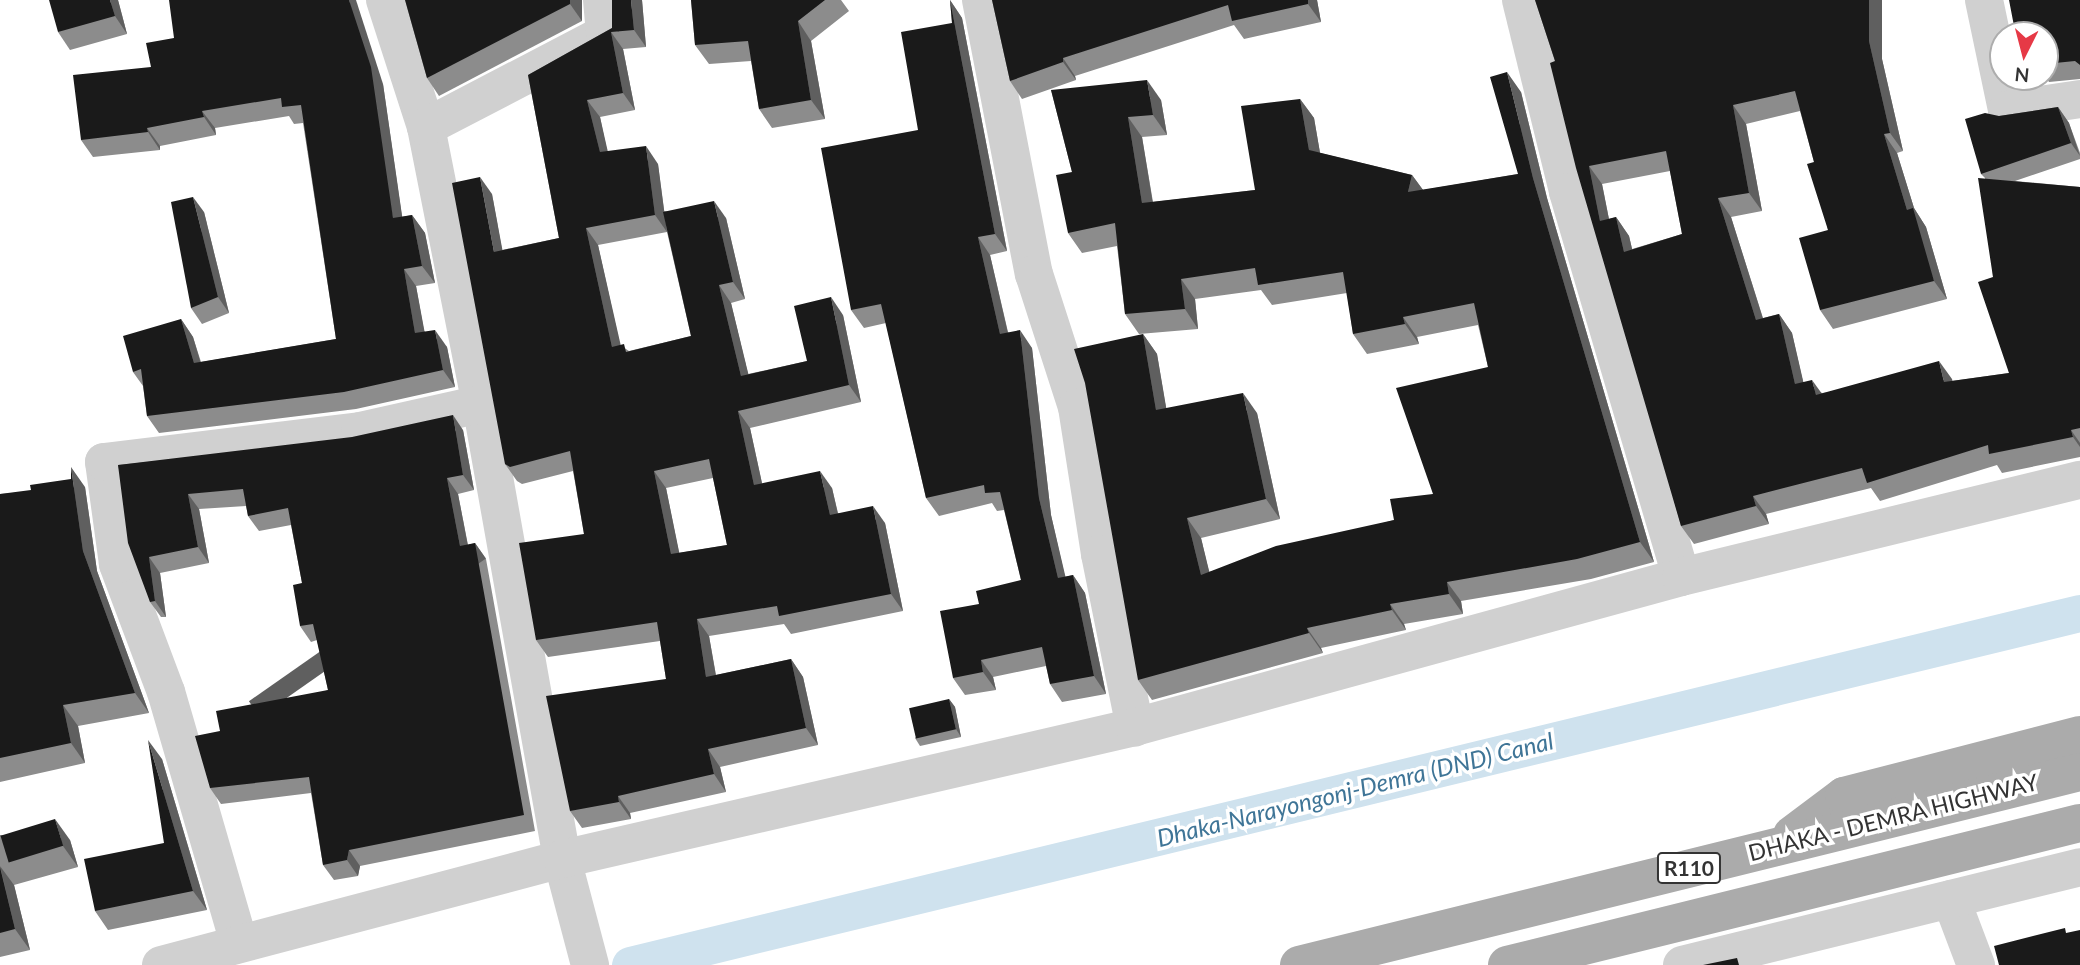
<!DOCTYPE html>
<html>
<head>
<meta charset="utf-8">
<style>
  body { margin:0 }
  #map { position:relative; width:2080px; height:965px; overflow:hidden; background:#fff; font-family:Lato,sans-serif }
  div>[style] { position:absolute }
  .canal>* { height:37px; margin:-18.5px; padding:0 18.5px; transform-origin:18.5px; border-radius:18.5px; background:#cfe2ee }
  .minor>* { height:38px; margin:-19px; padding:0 19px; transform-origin:19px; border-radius:19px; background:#d0d0d0 }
  .major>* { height:38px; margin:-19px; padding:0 19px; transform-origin:19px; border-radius:19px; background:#ababab }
  .wall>* { inset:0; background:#8c8c8c }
  .shaded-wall>* { inset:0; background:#5f5f5f; transform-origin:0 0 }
  .building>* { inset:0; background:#1a1a1a; transform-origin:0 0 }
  span { translate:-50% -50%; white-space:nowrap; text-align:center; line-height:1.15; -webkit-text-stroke:7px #fff; paint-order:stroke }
  .shield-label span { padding:2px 5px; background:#fff; border:2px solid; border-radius:5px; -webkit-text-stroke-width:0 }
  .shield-label { font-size:21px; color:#333; font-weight:700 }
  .street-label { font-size:23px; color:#333 }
  .water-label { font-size:24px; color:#3f7597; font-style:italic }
  .north { position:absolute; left:1989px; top:21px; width:70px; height:70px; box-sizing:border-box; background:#fff; border:2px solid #adadad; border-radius:50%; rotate:186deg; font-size:19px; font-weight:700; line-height:28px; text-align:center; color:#333 }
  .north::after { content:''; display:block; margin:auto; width:24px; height:32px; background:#e63946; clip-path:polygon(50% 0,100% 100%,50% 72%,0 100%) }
</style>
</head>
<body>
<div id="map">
  <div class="canal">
    <div style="left:630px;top:965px;width:1492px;rotate:-13.65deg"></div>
  </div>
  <div class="minor">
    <div style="left:385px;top:0;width:133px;rotate:72.1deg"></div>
    <div style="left:426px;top:127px;width:282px;rotate:78.8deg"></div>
    <div style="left:481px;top:404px;width:462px;rotate:79.9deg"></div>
    <div style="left:562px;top:859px;width:110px;rotate:75.2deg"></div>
    <div style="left:981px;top:0;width:279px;rotate:79.1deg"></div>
    <div style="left:1034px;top:274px;width:140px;rotate:72.1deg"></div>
    <div style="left:1077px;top:407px;width:149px;rotate:81.1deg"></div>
    <div style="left:1100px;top:554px;width:177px;rotate:78.6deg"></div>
    <div style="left:1521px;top:0;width:198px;rotate:76.2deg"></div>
    <div style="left:1568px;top:192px;width:401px;rotate:73.6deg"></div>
    <div style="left:1984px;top:0;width:112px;rotate:78.2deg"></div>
    <div style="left:2007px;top:110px;width:74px;rotate:-8.6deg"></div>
    <div style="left:426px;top:127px;width:202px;rotate:-27.5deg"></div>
    <div style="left:605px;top:34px;width:34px;rotate:-95deg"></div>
    <div style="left:1951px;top:899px;width:71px;rotate:69.3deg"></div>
    <div style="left:239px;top:943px;width:261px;rotate:-106.2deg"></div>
    <div style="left:166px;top:692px;width:137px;rotate:-110.6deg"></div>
    <div style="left:118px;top:564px;width:103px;rotate:-97.8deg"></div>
    <div style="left:104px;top:462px;width:258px;rotate:-6.9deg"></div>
    <div style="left:360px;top:431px;width:124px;rotate:-12.6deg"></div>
    <div style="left:161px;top:965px;width:415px;rotate:-14.8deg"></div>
    <div style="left:562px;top:859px;width:588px;rotate:-12.97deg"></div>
    <div style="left:1135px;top:727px;width:566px;rotate:-15.36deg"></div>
    <div style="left:1681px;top:577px;width:411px;rotate:-13.7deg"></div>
    <div style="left:1682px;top:965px;width:410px;rotate:-13.8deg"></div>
  </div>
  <div class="major">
    <div style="left:1792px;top:835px;width:65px;rotate:-36.9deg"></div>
    <div style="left:1844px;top:796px;width:244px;rotate:-14.5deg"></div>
    <div style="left:1299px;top:965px;width:804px;rotate:-13.88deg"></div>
    <div style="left:1507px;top:965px;width:590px;rotate:-13.92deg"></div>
  </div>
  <div class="wall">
    <div style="clip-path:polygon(118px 0,127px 34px,70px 50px,58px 32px)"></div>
    <div style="clip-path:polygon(405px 0,582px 0,582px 21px,439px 96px,427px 78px)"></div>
    <div style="clip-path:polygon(evenodd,642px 0,646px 47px,623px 49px,635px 110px,600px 117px,607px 151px,658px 164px,664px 211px,726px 218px,745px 299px,731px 303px,748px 374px,807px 361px,843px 315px,861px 402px,750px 428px,762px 483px,832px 488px,838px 513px,885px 523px,903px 611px,791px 634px,784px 624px,709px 636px,716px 675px,791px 659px,803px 677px,818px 745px,720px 767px,726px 792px,630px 813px,631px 819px,582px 828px,570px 811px,666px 679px,660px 641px,548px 657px,536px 640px,584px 534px,573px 471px,522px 484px,517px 481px,505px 464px,492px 194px,502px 250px,559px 238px,528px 75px,612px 28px,642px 0,667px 232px,691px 336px,629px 351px,620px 345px,598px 245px,667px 232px,642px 0,713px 478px,727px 545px,679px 553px,666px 488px,713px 478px)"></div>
    <div style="clip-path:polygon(691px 0,841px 0,849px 11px,811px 41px,825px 119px,772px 128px,759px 109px,751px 61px,709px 64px,695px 45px)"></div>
    <div style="clip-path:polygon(950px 0,962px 18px,1007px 251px,990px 255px,1008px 332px,1032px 348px,1051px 515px,1065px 577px,1073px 575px,1085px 593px,1106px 694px,1062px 702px,1050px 684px,1046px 666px,993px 677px,996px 690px,965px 695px,953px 678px,979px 604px,1021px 580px,1004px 510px,997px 511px,992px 503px,939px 516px,926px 498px,886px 323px,864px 328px,851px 310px,918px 130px,952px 23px)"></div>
    <div style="clip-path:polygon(992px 0,1317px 0,1321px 22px,1244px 39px,1234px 25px,1075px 76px,1076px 80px,1022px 99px,1010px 81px)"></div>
    <div style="clip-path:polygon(evenodd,1535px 0,1882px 0,1882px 59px,1903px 151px,1897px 153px,1914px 208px,1926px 227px,1947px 299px,1833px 329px,1820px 310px,1828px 230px,1814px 162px,1800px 111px,1746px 124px,1762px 211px,1731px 217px,1763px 318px,1779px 314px,1792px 333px,1803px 382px,1822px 393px,1952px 379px,1952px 381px,2009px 373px,1993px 277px,1985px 178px,1981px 174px,1999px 116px,2058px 107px,2069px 123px,2080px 153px,2080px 159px,2015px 181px,2080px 187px,2080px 457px,2002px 473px,1997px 465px,1880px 501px,1871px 488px,1766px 514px,1769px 524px,1694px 544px,1681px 526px,1555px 61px,1535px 0,1670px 171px,1682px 234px,1632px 249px,1629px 236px,1616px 217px,1609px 219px,1602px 184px,1670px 171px)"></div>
    <div style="clip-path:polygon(2080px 0,2080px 79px,2049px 82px,2045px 76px,2045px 35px,2020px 35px,2014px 26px)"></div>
    <div style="clip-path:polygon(174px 38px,383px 84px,402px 217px,412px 215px,425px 233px,435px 283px,416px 286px,424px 331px,447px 347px,455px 387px,356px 409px,159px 433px,147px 416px,143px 386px,133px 372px,181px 319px,193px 337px,201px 362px,336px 339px,303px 123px,294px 124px,289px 116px,215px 128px,216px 135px,160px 146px,160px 150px,93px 157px,81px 140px,151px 67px)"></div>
    <div style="clip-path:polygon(1051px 90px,1161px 100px,1167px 135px,1142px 137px,1153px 202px,1255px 190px,1300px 99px,1314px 118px,1320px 153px,1412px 175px,1423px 190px,1518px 174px,1521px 92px,1547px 198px,1654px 562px,1591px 579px,1461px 601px,1463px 614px,1404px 624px,1406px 630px,1321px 648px,1323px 653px,1152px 700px,1138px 680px,1143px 334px,1157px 354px,1166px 408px,1257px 413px,1280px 519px,1201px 538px,1209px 572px,1394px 520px,1433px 494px,1488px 367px,1478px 325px,1417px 337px,1419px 344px,1367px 354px,1353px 334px,1347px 293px,1272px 305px,1261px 290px,1195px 299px,1198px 329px,1139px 334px,1125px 314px,1117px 246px,1082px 253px,1068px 233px,1072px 172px)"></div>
    <div style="clip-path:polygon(204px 212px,229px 313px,202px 324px,191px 308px)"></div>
    <div style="clip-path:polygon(463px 430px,474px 490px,458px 494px,468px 545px,475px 543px,486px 559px,535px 831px,360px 866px,358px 876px,334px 880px,323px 865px,311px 793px,221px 804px,210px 788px,220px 731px,328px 690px,317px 640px,311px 642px,300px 626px,302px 583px,291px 525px,259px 531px,248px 516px,246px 506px,199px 509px,209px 563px,160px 573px,166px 617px,161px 617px,150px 602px,118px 465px)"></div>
    <div style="clip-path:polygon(85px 487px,97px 571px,149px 713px,78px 726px,85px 763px,0 782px,0 494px)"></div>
    <div style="clip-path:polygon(949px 699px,955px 707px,961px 737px,920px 746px,915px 738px)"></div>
    <div style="clip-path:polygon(162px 759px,207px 910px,108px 930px,95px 911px,164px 843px)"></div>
    <div style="clip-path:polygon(0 835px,70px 840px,78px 867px,14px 885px,30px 950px,0 957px)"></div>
  </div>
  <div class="shaded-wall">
    <div style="clip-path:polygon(110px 0,118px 0,127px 34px,115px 16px)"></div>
    <div style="clip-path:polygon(349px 0,356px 0,383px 84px,405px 236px,393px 218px)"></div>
    <div style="clip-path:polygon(570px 0,582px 0,582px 21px,570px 4px)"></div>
    <div style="clip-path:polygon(631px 0,642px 0,646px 47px,634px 30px)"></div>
    <div style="clip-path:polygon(950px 0,962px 18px,1007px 251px,995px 234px)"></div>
    <div style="clip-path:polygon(1308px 0,1317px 0,1321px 22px,1308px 4px)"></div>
    <div style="clip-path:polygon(1869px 0,1882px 0,1882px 59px,1903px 151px,1890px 133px,1869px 41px)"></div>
    <div style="clip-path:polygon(798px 21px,811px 41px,825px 119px,811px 100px)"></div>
    <div style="clip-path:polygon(611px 32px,623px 49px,635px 110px,623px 93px)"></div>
    <div style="clip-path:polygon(1063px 58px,1075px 76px,1076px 80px,1063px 62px)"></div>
    <div style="clip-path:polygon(1507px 72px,1521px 92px,1547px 198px,1654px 562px,1640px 542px,1533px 178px)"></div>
    <div style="clip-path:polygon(1147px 80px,1161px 100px,1167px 135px,1153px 115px)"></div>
    <div style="clip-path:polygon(1300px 99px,1314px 118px,1323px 170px,1309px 150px)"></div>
    <div style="clip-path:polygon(587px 100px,600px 117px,612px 170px,600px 152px)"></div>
    <div style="clip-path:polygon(1733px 105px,1746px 124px,1762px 211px,1749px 193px)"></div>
    <div style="clip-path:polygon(2058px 107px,2069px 123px,2080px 156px,2071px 143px)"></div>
    <div style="clip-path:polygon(202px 111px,215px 128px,216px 135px,204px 117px)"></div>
    <div style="clip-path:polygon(1128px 117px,1142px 137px,1156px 223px,1142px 203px)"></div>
    <div style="clip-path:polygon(147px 128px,160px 146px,160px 150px,148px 132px)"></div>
    <div style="clip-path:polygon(1884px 134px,1897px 153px,1914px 208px,1926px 227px,1947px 299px,1934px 281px,1907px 210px)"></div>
    <div style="clip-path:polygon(646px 146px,658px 164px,667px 232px,655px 215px)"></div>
    <div style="clip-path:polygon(1589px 166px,1602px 184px,1613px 240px,1600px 221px)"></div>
    <div style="clip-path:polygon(1412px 175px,1426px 194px,1408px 192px)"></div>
    <div style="clip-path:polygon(480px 177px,492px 194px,506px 269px,494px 252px)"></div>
    <div style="clip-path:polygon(193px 197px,204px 212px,229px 313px,218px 297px)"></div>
    <div style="clip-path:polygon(1718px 198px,1731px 217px,1769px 338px,1756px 320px)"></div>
    <div style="clip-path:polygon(714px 201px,726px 218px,745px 299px,733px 282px)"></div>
    <div style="clip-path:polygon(412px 215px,425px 233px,435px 283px,422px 266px)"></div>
    <div style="clip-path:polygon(1616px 217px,1629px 236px,1637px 270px,1624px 252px)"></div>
    <div style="clip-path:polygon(586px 228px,598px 245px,625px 364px,612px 347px)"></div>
    <div style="clip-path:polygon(978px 237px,990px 255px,1012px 351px,1000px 334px)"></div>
    <div style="clip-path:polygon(404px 269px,416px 286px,428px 350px,415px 333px)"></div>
    <div style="clip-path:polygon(1181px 279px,1195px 299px,1198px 329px,1185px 309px)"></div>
    <div style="clip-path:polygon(719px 285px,731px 303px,753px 393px,741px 376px)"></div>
    <div style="clip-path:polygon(831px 297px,843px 315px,861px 402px,849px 385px)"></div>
    <div style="clip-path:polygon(1779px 314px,1792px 333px,1808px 402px,1795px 384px)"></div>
    <div style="clip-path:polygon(1403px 317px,1417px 337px,1419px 344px,1405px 324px)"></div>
    <div style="clip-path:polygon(181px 319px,193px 337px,206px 381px,194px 363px)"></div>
    <div style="clip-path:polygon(435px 330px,447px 347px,455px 387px,443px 370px)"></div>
    <div style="clip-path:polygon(1020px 330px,1032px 348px,1051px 515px,1070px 596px,1058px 578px,1039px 498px)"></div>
    <div style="clip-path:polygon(1143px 334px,1157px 354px,1170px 430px,1156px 410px)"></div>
    <div style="clip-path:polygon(1939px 361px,1952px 379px,1957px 400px,1944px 382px)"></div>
    <div style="clip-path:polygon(1812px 380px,1825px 398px,1816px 395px)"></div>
    <div style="clip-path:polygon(1243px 393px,1257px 413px,1280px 519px,1266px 499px)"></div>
    <div style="clip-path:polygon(738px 411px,750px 428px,766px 502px,754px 485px)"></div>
    <div style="clip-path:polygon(453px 415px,463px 430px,474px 490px,463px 475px)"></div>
    <div style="clip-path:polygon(2071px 430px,2080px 443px,2080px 447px,2073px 437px)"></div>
    <div style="clip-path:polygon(71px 467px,85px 487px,97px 571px,149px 713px,135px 693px,83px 551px)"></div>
    <div style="clip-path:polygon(654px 471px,666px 488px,683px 571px,671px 554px)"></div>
    <div style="clip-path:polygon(820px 471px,832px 488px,842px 532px,830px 515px)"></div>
    <div style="clip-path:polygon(447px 478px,458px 494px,471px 562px,460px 546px)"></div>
    <div style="clip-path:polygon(188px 494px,199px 509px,209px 563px,198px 547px)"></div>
    <div style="clip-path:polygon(1753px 496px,1766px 514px,1769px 524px,1756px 506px)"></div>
    <div style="clip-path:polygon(873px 506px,885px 523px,903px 611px,891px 594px)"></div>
    <div style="clip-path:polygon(1187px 518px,1201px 538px,1215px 595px,1201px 575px)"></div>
    <div style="left:475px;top:543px;width:19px;height:276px;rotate:55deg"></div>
    <div style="clip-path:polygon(149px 557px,160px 573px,166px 617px,155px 601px)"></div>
    <div style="clip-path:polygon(1073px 575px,1085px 593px,1106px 694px,1094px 676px)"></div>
    <div style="clip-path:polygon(1447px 582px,1461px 601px,1463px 614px,1449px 594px)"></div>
    <div style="clip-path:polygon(1390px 604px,1404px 624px,1406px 630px,1392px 610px)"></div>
    <div style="clip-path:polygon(697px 619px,709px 636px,719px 694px,706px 677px)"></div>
    <div style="clip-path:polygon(1307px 628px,1321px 648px,1323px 653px,1309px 633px)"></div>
    <div style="clip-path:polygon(791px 659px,803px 677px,818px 745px,806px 728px)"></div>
    <div style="clip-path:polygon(981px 660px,993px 677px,996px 690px,983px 672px)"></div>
    <div style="clip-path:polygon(949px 699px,955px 707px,961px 737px,956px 729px)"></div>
    <div style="clip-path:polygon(63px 705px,78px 726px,85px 763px,71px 743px)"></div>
    <div style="clip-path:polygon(148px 740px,162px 759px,207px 910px,193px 891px)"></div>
    <div style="clip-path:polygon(708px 749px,720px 767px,726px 792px,714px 774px)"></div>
    <div style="clip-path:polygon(618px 796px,630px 813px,631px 819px,619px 802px)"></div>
    <div style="clip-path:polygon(55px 819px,70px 840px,78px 867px,63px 846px)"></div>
    <div style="clip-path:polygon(349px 850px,360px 866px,358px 876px,347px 860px)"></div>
    <div style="clip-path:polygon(0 866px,14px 885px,30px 950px,15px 929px)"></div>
  </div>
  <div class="building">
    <div style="clip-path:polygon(49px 0,110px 0,115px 16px,58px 32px)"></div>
    <div style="clip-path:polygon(169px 0,349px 0,371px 67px,393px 218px,412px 215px,422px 266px,404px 269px,415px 333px,435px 330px,443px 370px,344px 392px,147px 416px,141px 369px,133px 372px,123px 336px,181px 319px,194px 363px,336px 339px,301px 105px,282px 107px,281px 98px,202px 111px,204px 117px,147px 128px,148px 132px,81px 140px,73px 75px,151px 67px,146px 43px,174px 38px)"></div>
    <div style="clip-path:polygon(405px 0,570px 0,570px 4px,427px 78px)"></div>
    <div style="clip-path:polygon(evenodd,612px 0,631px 0,634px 30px,611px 32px,623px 93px,587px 100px,600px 152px,646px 146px,655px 215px,586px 228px,612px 347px,624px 344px,626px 352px,691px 336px,663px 212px,714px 201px,733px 282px,719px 285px,741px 376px,807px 361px,794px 306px,831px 297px,849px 385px,738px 411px,754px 485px,820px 471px,830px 515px,873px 506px,891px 594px,779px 616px,777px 606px,697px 619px,706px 677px,791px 659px,806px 728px,708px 749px,714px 774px,618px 796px,619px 802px,570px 811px,546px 696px,666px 679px,657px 622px,536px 640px,519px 543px,584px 534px,570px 451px,510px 467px,505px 464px,452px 183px,480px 177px,494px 252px,559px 238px,528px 75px,612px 28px,612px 0,709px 459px,727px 545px,671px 554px,654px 471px,709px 459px)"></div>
    <div style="clip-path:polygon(691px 0,825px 0,798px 21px,811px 100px,759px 109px,748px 41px,695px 45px)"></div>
    <div style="clip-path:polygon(950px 0,995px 234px,978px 237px,1000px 334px,1020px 330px,1039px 498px,1058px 578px,1073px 575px,1094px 676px,1050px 684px,1042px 647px,981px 660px,983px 672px,953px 678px,940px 611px,979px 604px,976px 591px,1021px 580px,1000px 492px,985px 493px,984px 485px,926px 498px,881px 304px,851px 310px,821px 148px,918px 130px,901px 32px,952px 23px)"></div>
    <div style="clip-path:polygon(992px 0,1308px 0,1308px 4px,1232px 21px,1228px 5px,1063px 58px,1063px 62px,1010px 81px)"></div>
    <div style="clip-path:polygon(evenodd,1535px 0,1869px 0,1869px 41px,1890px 133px,1884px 134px,1907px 210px,1913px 208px,1934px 281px,1820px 310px,1799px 238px,1828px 230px,1807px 164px,1814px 162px,1795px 91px,1733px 105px,1749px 193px,1718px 198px,1756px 320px,1779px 314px,1795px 384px,1812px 380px,1816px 395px,1939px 361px,1944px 382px,2009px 373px,1978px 282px,1993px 277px,1978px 178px,2080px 187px,2080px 428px,2071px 430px,2073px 437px,1989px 454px,1988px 445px,1867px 483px,1862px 468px,1753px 496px,1756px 506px,1681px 526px,1576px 168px,1550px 63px,1555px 61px,1535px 0,1666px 151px,1682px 234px,1624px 252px,1616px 217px,1600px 221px,1589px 166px,1666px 151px)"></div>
    <div style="clip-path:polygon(2009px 0,2080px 0,2080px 65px,2075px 61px,2045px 64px,2045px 35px,2031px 35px,2028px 23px,2014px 26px)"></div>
    <div style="clip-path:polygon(1507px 72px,1533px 178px,1640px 542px,1577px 559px,1447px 582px,1449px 594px,1390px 604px,1392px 610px,1307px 628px,1309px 633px,1138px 680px,1085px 383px,1074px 349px,1143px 334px,1156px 410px,1243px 393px,1266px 499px,1187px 518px,1201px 575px,1276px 546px,1394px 520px,1390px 499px,1433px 494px,1396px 388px,1488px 367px,1474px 303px,1403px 317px,1405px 324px,1353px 334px,1343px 272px,1258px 285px,1255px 268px,1181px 279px,1185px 309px,1125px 314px,1115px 223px,1068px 233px,1056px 175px,1072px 172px,1051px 90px,1147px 80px,1153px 115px,1128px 117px,1142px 203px,1255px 190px,1241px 106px,1300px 99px,1309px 150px,1412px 175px,1408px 192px,1518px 174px,1490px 77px)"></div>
    <div style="clip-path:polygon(2058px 107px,2071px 143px,1981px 174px,1965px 119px,1985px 113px,1999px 116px)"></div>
    <div style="clip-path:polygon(193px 197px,218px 297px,191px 308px,171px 202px)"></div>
    <div style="clip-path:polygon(453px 415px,463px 475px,447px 478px,460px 546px,475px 543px,524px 815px,349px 850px,347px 860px,323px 865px,309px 777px,210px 788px,195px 736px,220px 731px,216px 711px,328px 690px,313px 624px,300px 626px,293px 585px,302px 583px,288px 508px,248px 516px,243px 489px,188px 494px,198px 547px,149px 557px,155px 601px,150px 602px,128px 543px,118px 465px,352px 437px)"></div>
    <div style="clip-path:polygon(71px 467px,83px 551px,135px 693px,63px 705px,71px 743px,0 758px,0 494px,31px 490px,30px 485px,71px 479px)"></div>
    <div style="left:949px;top:699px;width:31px;height:41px;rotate:77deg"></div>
    <div style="clip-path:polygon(148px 740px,193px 891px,95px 911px,84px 859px,164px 843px)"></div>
    <div style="left:55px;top:819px;width:28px;height:57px;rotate:73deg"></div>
    <div style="clip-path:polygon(0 867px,15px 929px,0 933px)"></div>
    <div style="clip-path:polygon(2065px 928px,2066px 933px,2080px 930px,2080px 965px,1999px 965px,1994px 946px)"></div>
    <div style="clip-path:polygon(1737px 958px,1739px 965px,1703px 965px)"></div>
  </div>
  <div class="shield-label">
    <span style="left:1689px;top:868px">R110</span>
  </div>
  <div class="street-label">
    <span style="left:1893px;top:817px;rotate:-14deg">DHAKA - DEMRA HIGHWAY</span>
  </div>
  <div class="water-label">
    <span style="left:1355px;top:789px;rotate:-14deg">Dhaka-Narayongonj-Demra (DND) Canal</span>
  </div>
  <div class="north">N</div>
</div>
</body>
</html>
